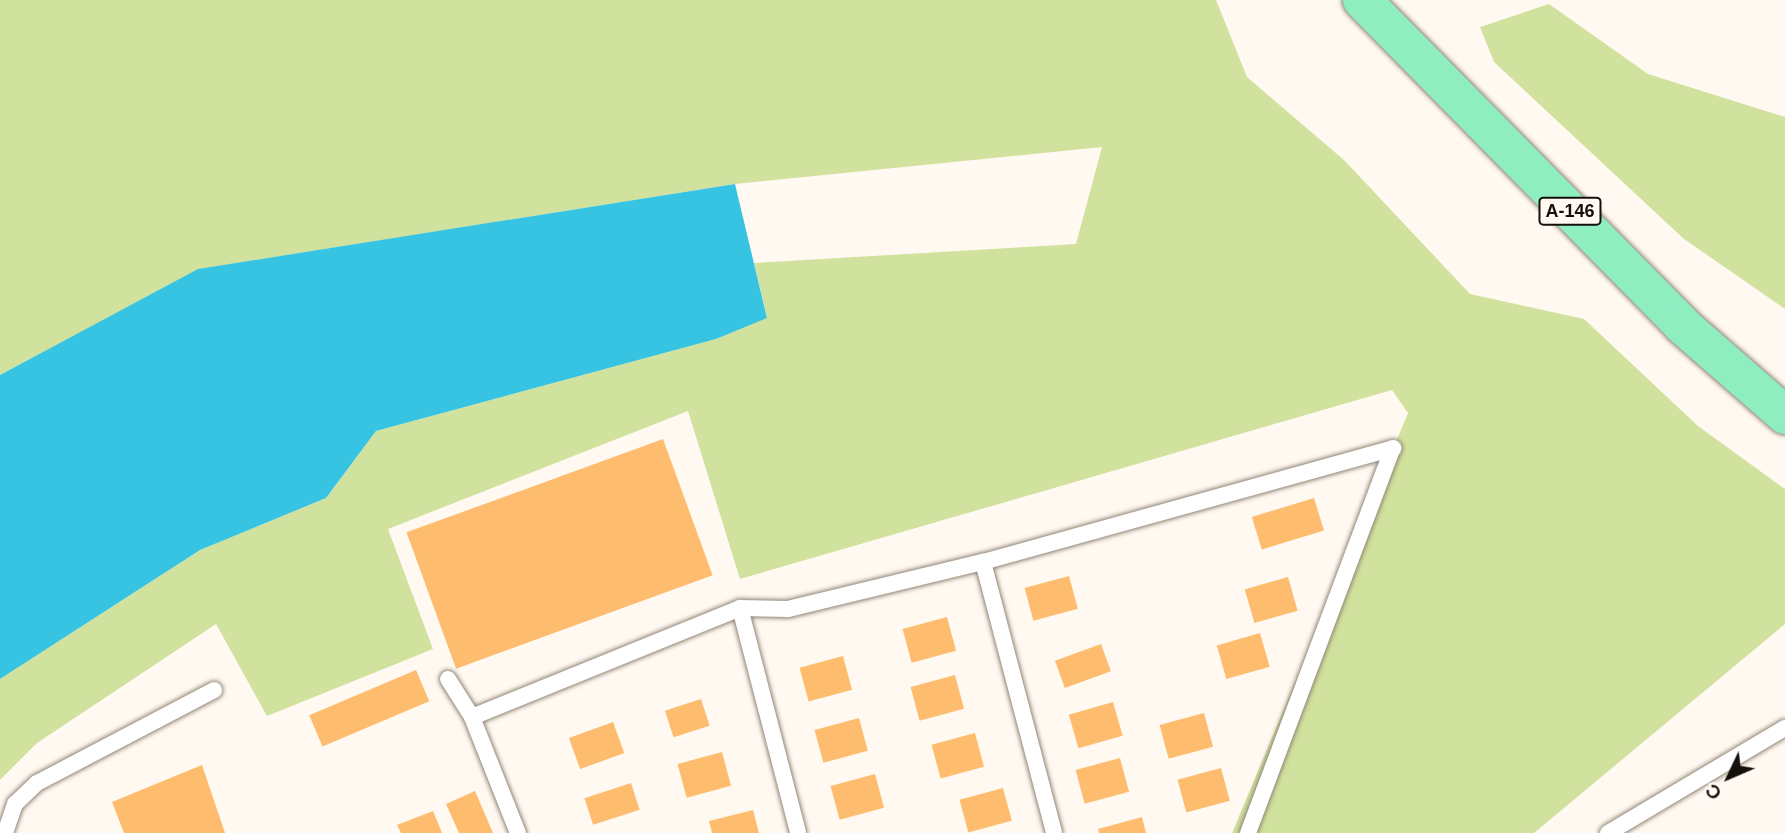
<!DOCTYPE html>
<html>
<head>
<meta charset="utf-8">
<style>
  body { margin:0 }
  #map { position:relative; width:1785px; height:833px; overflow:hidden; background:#fff9f2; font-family:Arial,sans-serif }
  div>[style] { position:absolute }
  .green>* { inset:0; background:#d1e29e }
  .water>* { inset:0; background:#37c4e2 }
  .building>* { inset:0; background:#febd6e; transform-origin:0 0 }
  .roads { filter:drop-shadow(0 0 2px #928576) drop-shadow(0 0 2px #928576) }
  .service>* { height:16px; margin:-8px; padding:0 8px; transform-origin:8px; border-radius:8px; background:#fff }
  .trunk>* { height:38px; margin:-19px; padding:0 19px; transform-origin:19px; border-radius:19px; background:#8feec0 }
  span { translate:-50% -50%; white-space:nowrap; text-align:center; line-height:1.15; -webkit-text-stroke:7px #fff9f2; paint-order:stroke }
  .shield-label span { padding:2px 5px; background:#fff9f2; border:2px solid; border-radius:5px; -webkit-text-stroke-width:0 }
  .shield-label { font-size:18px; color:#15100b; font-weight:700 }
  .north { position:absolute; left:1694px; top:742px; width:70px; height:70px; -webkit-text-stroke:5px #fff9f2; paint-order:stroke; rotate:226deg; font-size:19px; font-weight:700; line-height:28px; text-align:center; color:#15100b }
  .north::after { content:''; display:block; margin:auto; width:24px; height:32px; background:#15100b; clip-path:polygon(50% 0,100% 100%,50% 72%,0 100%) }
</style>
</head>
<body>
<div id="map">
  <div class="green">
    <div style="clip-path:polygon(0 0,1216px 0,1247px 77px,1344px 160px,1470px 294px,1584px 319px,1698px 426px,1785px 489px,1785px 624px,1534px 833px,1232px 833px,1408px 413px,1392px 390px,740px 579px,688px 411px,388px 529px,433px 649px,267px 716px,216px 624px,37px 743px,0 780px,0 679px,200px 550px,326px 498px,376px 431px,716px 339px,767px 317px,754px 263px,1076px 244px,1102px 147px,735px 184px,199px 269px,0 375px)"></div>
    <div style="clip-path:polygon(1549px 4px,1648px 74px,1785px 117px,1785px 309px,1684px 239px,1494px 62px,1480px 27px)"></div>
  </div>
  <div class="water">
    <div style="clip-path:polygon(735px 184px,767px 318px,716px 339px,376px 431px,326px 498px,200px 550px,0 679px,0 375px,198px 269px)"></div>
  </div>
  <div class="building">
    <div style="left:663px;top:439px;width:145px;height:273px;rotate:70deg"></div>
    <div style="left:1314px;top:498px;width:34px;height:65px;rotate:73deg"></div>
    <div style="left:1069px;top:576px;width:34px;height:46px;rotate:75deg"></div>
    <div style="left:1288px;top:577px;width:35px;height:45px;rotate:74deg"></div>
    <div style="left:947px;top:617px;width:35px;height:46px;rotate:75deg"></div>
    <div style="left:1260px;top:633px;width:35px;height:45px;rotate:74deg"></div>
    <div style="left:1101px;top:644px;width:29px;height:49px;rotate:70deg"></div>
    <div style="left:843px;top:656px;width:35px;height:45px;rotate:75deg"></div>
    <div style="left:416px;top:670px;width:34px;height:116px;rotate:67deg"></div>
    <div style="left:955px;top:675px;width:35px;height:46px;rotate:75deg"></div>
    <div style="left:701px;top:699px;width:28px;height:38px;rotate:72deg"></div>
    <div style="left:1113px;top:702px;width:35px;height:46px;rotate:74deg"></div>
    <div style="left:1204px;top:713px;width:35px;height:46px;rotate:75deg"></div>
    <div style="left:859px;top:718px;width:34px;height:46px;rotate:75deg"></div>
    <div style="left:613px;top:722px;width:33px;height:47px;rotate:70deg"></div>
    <div style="left:975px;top:733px;width:35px;height:45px;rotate:75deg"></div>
    <div style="left:722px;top:752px;width:35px;height:46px;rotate:75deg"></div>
    <div style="left:1120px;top:758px;width:35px;height:46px;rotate:75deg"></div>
    <div style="clip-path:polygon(202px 765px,225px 833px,124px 833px,112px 802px)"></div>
    <div style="left:1221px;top:768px;width:34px;height:45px;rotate:75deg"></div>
    <div style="left:875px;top:774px;width:35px;height:46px;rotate:75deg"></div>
    <div style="left:631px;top:783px;width:28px;height:49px;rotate:72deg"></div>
    <div style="left:1003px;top:788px;width:34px;height:45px;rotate:75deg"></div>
    <div style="clip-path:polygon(475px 791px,493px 833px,459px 833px,446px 804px)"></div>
    <div style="clip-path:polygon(753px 810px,759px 833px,712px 833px,709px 821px)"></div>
    <div style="clip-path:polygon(433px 811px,442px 833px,401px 833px,397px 825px)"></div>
    <div style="clip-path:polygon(1142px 817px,1146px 833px,1099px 833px,1098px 829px)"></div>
  </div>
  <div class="roads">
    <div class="service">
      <div style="left:983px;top:562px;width:280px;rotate:75.3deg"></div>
      <div style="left:740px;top:608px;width:232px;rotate:75.5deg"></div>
      <div style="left:448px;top:679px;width:45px;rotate:57.7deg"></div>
      <div style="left:472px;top:717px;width:125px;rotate:68.4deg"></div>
      <div style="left:472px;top:717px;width:289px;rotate:-22.1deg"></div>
      <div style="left:740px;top:608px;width:48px;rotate:1.2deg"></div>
      <div style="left:788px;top:609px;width:201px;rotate:-13.6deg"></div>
      <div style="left:983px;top:562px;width:426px;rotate:-15.5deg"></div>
      <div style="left:5px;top:833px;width:31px;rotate:-71deg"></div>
      <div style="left:15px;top:804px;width:30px;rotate:-44deg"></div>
      <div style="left:37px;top:783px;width:200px;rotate:-27.7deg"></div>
      <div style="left:1248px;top:833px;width:411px;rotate:-69.4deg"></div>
      <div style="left:1608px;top:833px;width:206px;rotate:-30.7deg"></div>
    </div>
    <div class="trunk">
      <div style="left:1362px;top:0;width:456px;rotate:45.4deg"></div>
      <div style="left:1682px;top:325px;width:137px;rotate:41.1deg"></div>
    </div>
  </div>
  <div class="shield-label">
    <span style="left:1570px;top:211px">А-146</span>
  </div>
  <div class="north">С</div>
</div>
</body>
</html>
